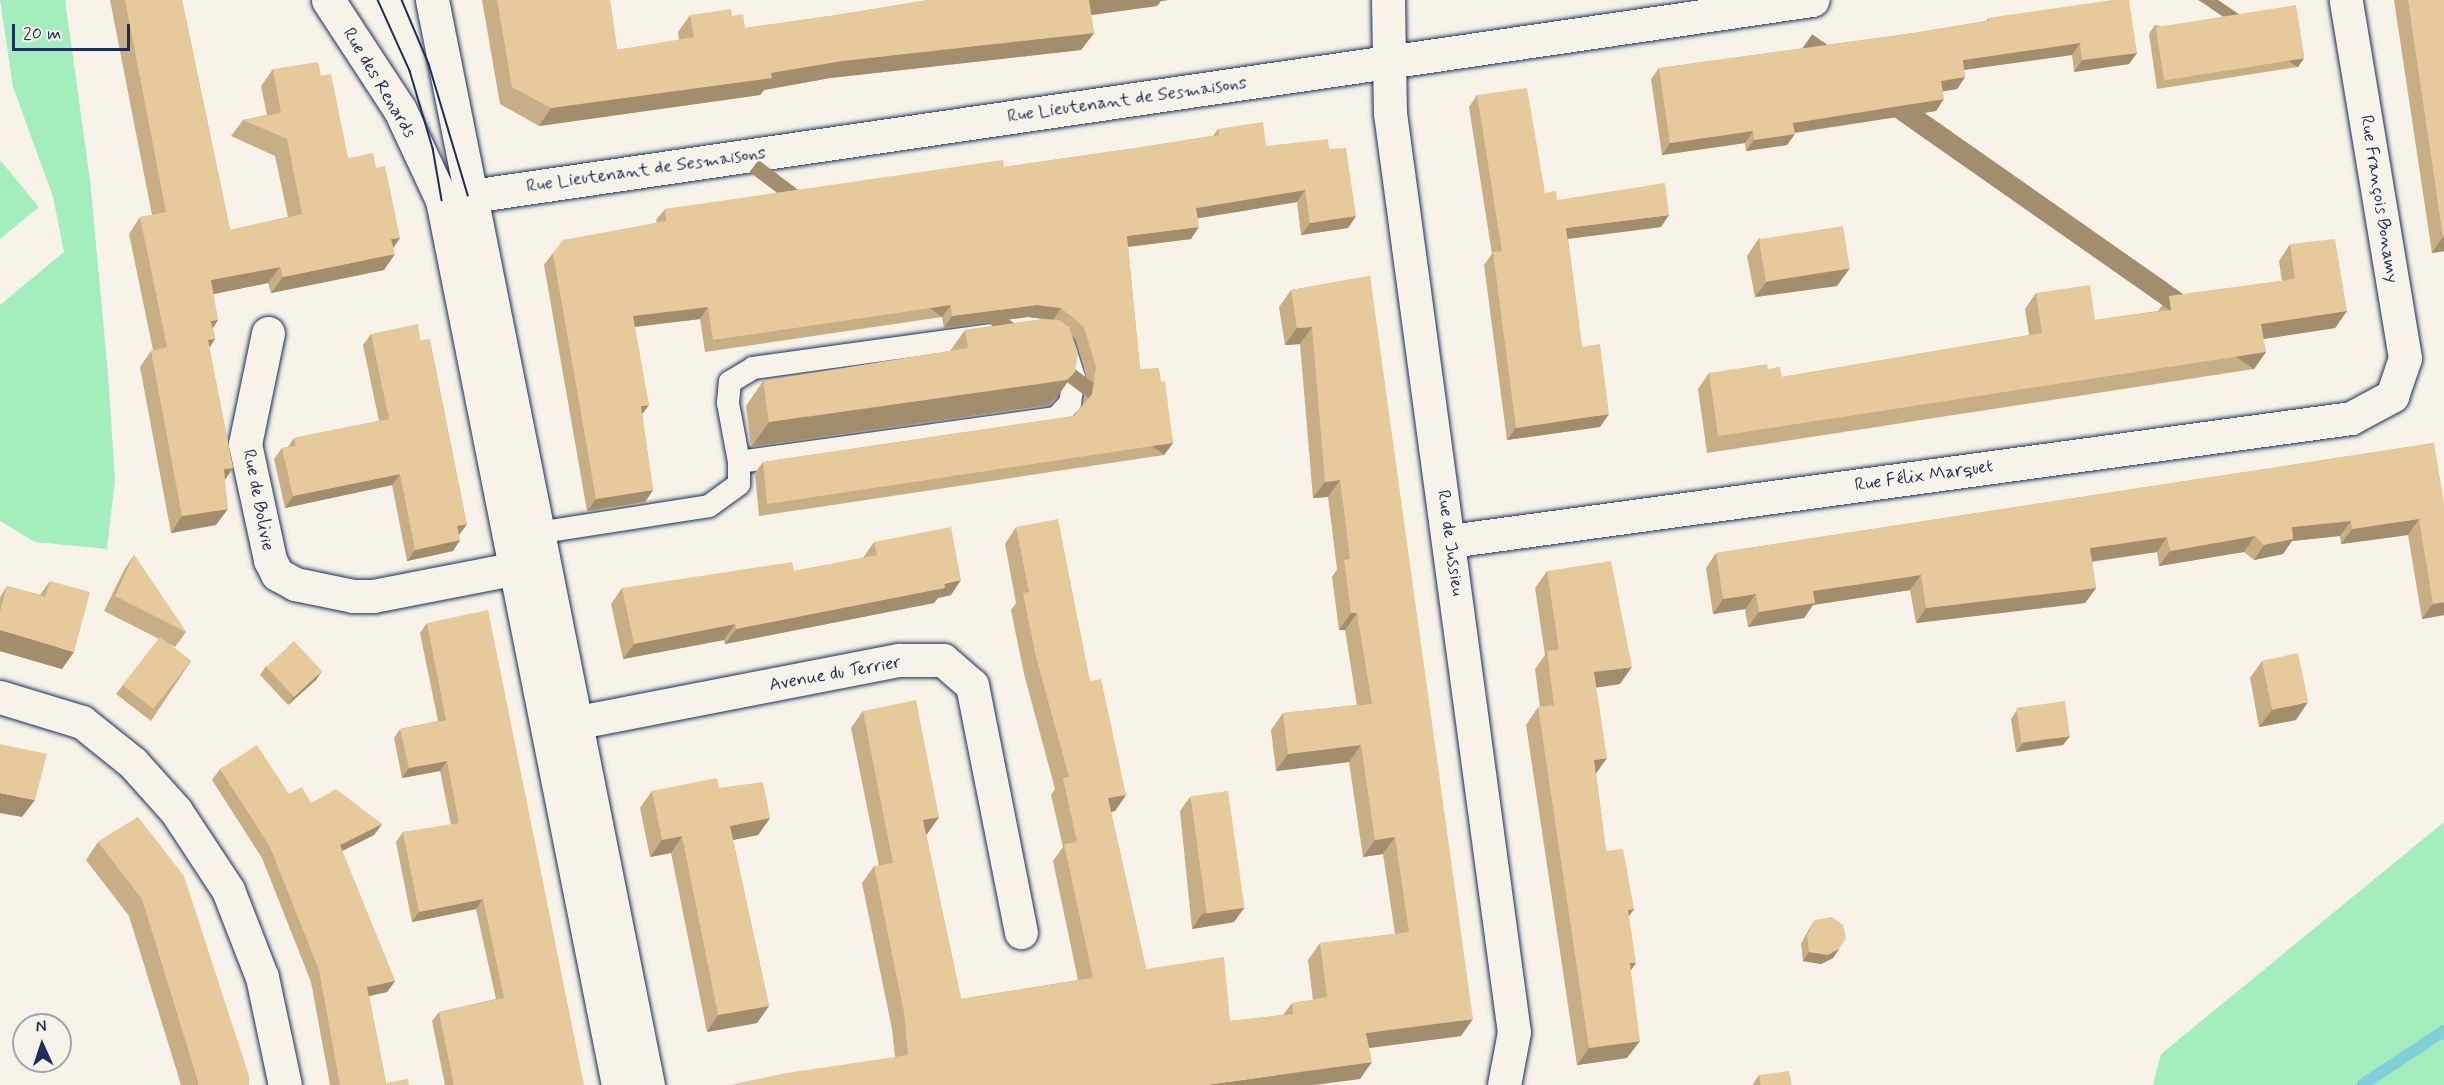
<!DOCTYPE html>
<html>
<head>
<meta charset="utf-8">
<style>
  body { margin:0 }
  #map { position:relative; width:2444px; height:1085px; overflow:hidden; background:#f7f3e8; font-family:Mynerve,sans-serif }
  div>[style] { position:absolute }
  .green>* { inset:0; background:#a4eebd }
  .stream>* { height:12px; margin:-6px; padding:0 6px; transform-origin:6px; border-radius:6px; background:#80d0da }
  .roads { filter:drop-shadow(0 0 2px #1b2f5e) drop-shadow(0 0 2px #1b2f5e) }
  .service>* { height:22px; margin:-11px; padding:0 11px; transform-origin:11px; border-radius:11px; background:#f7f3e8 }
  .minor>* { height:33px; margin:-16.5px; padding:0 16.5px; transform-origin:16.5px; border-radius:16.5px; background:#f7f3e8 }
  .tertiary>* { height:33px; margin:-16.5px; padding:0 16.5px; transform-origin:16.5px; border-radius:16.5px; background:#f7f3e8 }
  .tram>* { height:1.5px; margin:-0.75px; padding:0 0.75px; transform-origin:0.75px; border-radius:0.75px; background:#1b2f5e }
  .wall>* { inset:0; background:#c7ae85 }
  .shaded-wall>* { inset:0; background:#a28d6c; transform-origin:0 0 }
  .building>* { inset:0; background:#e7ca9b; transform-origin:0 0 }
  span { translate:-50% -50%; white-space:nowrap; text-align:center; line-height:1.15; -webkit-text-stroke:4.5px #f7f3e8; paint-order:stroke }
  .street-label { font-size:18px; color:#1b2f5e }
  .north { position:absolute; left:12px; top:1013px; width:60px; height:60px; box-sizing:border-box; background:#f7f3e8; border:2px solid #9fa5b1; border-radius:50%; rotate:357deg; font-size:16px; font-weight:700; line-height:24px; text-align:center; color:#1b2f5e }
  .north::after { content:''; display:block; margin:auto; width:21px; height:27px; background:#1b2f5e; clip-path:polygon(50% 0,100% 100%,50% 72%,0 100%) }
  .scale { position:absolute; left:12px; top:24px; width:118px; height:27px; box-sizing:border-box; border:3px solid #1b2f5e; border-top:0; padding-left:8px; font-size:18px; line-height:21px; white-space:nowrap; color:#1b2f5e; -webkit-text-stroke:4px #f7f3e8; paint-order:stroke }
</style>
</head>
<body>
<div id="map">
  <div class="green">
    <div style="clip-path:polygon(0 0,65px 0,90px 180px,108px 374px,115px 480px,107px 549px,35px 542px,0 521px,0 305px,64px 252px,53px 197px,13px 87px)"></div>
    <div style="clip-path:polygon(0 160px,39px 207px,0 239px)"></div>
    <div style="clip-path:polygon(2444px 822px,2444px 1085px,2153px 1085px,2161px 1054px)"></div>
  </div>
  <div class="stream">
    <div style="left:2362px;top:1085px;width:98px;rotate:-33.4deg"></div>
  </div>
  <div class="roads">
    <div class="service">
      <div style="left:739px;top:462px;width:320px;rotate:-7.9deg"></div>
      <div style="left:1056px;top:418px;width:21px;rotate:-47deg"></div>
      <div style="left:1070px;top:403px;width:26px;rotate:-81deg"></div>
      <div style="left:1074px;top:377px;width:35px;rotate:-108deg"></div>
      <div style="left:537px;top:533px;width:174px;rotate:-8.9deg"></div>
      <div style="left:709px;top:506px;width:37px;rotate:-36deg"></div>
      <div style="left:739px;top:484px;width:22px;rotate:-90deg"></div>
      <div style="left:739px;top:462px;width:60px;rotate:-100.6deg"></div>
      <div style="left:728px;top:403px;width:21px;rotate:-85deg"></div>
      <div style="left:730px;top:382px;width:27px;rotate:-31deg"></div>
      <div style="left:753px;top:368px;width:239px;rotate:-7.9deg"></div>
    </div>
    <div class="minor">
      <div style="left:1388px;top:0;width:113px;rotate:89deg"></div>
      <div style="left:1390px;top:113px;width:927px;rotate:82.32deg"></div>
      <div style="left:1514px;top:1032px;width:54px;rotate:100.7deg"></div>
      <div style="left:444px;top:200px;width:1383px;rotate:-8.32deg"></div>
      <div style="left:268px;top:333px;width:113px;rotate:101.7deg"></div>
      <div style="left:245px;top:444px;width:119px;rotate:77.8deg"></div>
      <div style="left:270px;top:560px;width:16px;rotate:63deg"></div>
      <div style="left:277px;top:574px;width:21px;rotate:29deg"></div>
      <div style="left:295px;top:584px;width:59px;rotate:11.7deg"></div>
      <div style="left:353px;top:596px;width:20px"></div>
      <div style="left:373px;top:596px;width:173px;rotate:-11deg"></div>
      <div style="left:1450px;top:541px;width:909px;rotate:-7.77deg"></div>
      <div style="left:2351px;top:418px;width:47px;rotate:-28.2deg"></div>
      <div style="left:2392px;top:396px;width:40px;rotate:-71.1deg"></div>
      <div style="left:2405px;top:358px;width:363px;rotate:-99.4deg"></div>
      <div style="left:0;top:697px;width:86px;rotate:17deg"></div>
      <div style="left:82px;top:722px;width:65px;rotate:38.8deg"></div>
      <div style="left:133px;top:763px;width:64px;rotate:48.1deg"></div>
      <div style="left:176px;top:811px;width:95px;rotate:56.6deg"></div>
      <div style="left:228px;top:890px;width:93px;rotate:68.7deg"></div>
      <div style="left:262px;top:977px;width:110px;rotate:78deg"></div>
      <div style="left:548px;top:728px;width:358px;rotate:-11deg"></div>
      <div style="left:899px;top:660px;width:44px"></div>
      <div style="left:943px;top:660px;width:38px;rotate:41deg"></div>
      <div style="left:972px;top:685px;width:252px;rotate:78.8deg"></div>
    </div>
    <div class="tertiary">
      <div style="left:328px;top:0;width:131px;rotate:56.8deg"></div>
      <div style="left:400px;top:110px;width:99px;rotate:65deg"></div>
      <div style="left:442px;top:200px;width:902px;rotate:78.75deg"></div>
      <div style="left:432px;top:0;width:1106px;rotate:78.74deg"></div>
    </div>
  </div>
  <div class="tram">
    <div style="left:378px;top:0;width:78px;rotate:65.7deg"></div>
    <div style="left:410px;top:71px;width:80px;rotate:73.4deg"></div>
    <div style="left:433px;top:148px;width:53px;rotate:80.2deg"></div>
    <div style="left:402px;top:0;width:69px;rotate:67.1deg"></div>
    <div style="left:429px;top:64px;width:137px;rotate:73.4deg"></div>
  </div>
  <div class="wall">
    <div style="clip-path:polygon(110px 0,182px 0,230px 230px,288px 217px,275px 156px,231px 136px,243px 120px,267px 115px,261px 86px,273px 69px,321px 76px,348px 158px,376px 168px,400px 238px,393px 248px,384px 270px,271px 293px,268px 283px,213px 294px,218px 320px,213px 328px,215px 339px,209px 347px,233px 468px,225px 480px,216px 525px,171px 533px,140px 367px,151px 351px,153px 350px,129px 234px,140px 217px,152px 215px)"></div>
    <div style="clip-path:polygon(482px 0,610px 0,617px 50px,679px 40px,678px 32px,690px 15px,732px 16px,745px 28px,837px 15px,928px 0,1168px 0,1161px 1px,1157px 6px,1091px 15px,1094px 33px,1081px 50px,830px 78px,764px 90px,760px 95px,539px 126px,500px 104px)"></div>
    <div style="clip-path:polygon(2394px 0,2444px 0,2444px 251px,2432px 253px)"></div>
    <div style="clip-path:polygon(1988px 18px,2137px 53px,2129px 64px,2074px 72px,2072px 55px,1964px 70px,1965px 77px,1957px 89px,1943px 91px,1936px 111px,1795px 133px,1787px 145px,1746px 151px,1745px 143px,1662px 155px,1651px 79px,1659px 68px,1907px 34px,1986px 21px)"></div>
    <div style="clip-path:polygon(2155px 25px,2304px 58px,2298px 67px,2157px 89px,2149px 34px)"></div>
    <div style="clip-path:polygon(1477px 95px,1545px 193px,1557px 200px,1661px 227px,1568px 239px,1582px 347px,1600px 427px,1507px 440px,1484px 265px,1492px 254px,1469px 107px)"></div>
    <div style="clip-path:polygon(1218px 129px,1266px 146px,1329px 149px,1356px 216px,1348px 228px,1301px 235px,1297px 202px,1198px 218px,1191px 239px,1128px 247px,1140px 369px,1161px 382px,1173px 443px,1164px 455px,759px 516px,755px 473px,763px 462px,1074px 416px,1083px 404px,1087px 379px,1076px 339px,1072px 336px,1057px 397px,1049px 405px,751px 447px,746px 406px,763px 381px,950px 351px,965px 330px,1043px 319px,1028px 317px,944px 328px,942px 317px,705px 352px,700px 319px,635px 327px,642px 414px,653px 490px,645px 502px,587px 511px,544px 265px,553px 253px,657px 223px,656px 220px,665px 209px,1004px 167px,1129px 149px,1213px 136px)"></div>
    <div style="clip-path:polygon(1759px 238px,1837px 286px,1755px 297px,1747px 256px)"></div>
    <div style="clip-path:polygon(2290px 244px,2347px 311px,2335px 328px,2263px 339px,2266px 352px,2254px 369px,1707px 453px,1698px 389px,1709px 373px,1768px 369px,1782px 377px,2029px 335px,2025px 309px,2036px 293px,2095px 320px,2158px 311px,2169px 296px,2282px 281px,2279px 261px)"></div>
    <div style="clip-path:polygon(1370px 276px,1461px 1036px,1369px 1048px,1360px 1079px,895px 1057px,892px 1029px,862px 883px,874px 866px,879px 866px,851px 728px,863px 711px,939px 817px,927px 834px,926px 834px,961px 999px,1078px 980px,1053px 861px,1063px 847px,1051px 795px,1055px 789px,1024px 674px,1011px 610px,1016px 603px,1005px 544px,1016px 527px,1090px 681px,1126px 795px,1115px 811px,1111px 812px,1146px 969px,1230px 1021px,1283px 1015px,1292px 1003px,1313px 1000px,1308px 960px,1320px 943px,1395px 934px,1383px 854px,1363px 857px,1349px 762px,1276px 771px,1271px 730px,1283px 713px,1357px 705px,1345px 630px,1339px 630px,1332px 577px,1337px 569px,1328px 497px,1313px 498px,1300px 344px,1285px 345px,1279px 307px,1291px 290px)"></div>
    <div style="clip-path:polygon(371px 334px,420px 340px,467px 524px,459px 535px,460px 540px,453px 551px,407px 561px,392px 485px,285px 508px,274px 459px,282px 448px,288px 447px,294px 438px,379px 421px,363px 345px)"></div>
    <div style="clip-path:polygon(2434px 443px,2444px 615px,2422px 619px,2408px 535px,2341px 544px,2340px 536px,2292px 541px,2283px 554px,2254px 560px,2244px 552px,2159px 566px,2157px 552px,2092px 562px,2096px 588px,2085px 603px,1916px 623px,1910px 590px,1813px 605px,1804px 618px,1748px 627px,1745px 609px,1713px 614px,1706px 568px,1716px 553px)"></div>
    <div style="clip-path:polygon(874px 542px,951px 595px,938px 598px,934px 603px,725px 644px,724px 640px,623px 659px,611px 604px,622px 588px,794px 571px,863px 558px)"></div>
    <div style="clip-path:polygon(134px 555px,186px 632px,175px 647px,168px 643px,191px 661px,151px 721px,116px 694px,159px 639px,104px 611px,124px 570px)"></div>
    <div style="clip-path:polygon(1547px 571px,1620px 684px,1596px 687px,1596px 774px,1606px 851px,1634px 909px,1629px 915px,1631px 971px,1627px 1058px,1577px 1065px,1526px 725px,1538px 707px,1540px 707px,1535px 669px,1545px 655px,1535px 588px)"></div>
    <div style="clip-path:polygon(50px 581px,62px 669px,0 651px,0 597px,7px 586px,40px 595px)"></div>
    <div style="clip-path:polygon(427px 623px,584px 1085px,445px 1085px,432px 1021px,439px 1012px,496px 999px,476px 909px,412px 922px,396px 842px,403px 832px,451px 825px,440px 771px,402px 778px,394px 738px,400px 729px,438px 721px,420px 633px)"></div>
    <div style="clip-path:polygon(2262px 661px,2296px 720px,2259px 727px,2250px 678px)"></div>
    <div style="clip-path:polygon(266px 666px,316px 680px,288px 705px,260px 675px)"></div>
    <div style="clip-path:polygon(2017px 710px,2063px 745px,2016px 752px,2011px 719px)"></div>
    <div style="clip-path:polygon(220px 769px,289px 794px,311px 803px,382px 824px,374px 835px,342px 851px,395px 981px,387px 992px,369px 996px,386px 1083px,409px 1085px,330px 1085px,311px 982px,262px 858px,212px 780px)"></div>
    <div style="clip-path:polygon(719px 788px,770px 818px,758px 835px,733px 840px,769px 1006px,757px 1023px,707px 1032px,671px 853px,650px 857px,640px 808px,652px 791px)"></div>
    <div style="clip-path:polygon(1190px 797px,1244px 908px,1234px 922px,1192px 929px,1180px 811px)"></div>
    <div style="clip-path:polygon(138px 817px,249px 1085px,181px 1085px,129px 916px,86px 860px,98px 842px)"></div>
    <div style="clip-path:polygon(1815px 920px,1839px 949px,1833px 958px,1821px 964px,1803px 961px,1801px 944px,1809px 929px)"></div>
    <div style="clip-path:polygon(1759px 1075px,1792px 1085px,1753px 1085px,1753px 1084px)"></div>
  </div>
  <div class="shaded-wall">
    <div style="clip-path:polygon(1089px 0,1168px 0,1161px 1px,1157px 6px,1077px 17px)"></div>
    <div style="clip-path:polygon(1094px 33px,1081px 50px,830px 78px,764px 90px,760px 95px,539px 126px,551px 108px,842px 61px)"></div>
    <div style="clip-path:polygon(2080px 43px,2072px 55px,1955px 71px,1963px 60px)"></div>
    <div style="clip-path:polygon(2137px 53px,2129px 64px,2074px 72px,2082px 60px)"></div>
    <div style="left:2304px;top:58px;width:11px;height:143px;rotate:124deg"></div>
    <div style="clip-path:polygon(1965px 77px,1957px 89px,1933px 93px,1941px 81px)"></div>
    <div style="clip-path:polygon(1944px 99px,1936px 111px,1785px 134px,1793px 123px)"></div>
    <div style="clip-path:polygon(1753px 131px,1745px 143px,1662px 155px,1670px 143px)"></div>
    <div style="clip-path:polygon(1795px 134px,1787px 145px,1746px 151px,1754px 140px)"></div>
    <div style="clip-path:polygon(1305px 190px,1297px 202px,1188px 220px,1196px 208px)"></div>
    <div style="clip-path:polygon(1669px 215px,1661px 227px,1558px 240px,1566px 228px)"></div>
    <div style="clip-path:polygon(1356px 216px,1348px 228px,1301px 235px,1310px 223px)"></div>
    <div style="clip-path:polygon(1199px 227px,1191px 239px,1118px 248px,1127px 236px)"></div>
    <div style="clip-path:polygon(2443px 237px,2444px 237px,2444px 251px,2432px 253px)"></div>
    <div style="clip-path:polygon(400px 238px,389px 254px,391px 239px)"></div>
    <div style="clip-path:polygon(395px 254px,384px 270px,271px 293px,283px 277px)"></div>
    <div style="clip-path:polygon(280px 267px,268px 283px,199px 297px,211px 280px)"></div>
    <div style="clip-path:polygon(1850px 268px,1837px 286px,1755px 297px,1768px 280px)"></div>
    <div style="left:951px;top:305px;width:15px;height:241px;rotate:127deg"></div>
    <div style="clip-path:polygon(1037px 305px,1061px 308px,1053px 320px,1028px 317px,944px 328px,952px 316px)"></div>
    <div style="clip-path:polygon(708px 307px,700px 319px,624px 328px,633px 316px)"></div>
    <div style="clip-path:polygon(2347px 311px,2335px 328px,2250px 341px,2261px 324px)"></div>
    <div style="clip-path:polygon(218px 320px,207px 336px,211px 321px)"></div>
    <div style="clip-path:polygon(1312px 327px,1300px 344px,1285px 345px,1297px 328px)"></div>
    <div style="clip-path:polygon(215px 339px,204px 356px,208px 340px)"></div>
    <div style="left:2266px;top:352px;width:21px;height:554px;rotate:125deg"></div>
    <div style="clip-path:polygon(1075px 372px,1057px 397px,1049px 405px,751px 447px,769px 422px)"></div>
    <div style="clip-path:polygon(649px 405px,640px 417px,641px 406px)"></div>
    <div style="clip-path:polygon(1609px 414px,1600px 427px,1507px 440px,1516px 428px)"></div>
    <div style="left:1173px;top:443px;width:15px;height:411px;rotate:127deg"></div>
    <div style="clip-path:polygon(233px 468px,222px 484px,224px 469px)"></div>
    <div style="clip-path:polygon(400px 474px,392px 485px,285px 508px,293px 496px)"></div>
    <div style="clip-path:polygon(1340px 480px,1328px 497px,1313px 498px,1325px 482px)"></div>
    <div style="clip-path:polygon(653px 490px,645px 502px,587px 511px,596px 499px)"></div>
    <div style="clip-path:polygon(228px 509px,216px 525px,171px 533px,182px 516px)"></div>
    <div style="clip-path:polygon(2419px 519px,2408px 535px,2341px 544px,2352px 529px)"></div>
    <div style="clip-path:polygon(2351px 521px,2340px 536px,2292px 541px,2283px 554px,2254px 560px,2264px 545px,2292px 527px)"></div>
    <div style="clip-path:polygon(467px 524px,459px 535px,457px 526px)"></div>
    <div style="clip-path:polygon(2255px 536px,2244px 552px,2159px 566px,2170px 551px)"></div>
    <div style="clip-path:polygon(2167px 537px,2157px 552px,2079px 563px,2090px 548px)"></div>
    <div style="clip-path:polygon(460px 540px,453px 551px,407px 561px,415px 550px)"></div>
    <div style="clip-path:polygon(1921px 575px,1910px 590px,1813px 605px,1804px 618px,1748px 627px,1759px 612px,1813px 591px)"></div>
    <div style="clip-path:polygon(961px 580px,951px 595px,938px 598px,934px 603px,725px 644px,736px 629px)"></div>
    <div style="clip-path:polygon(2096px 588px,2085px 603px,1916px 623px,1926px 608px)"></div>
    <div style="clip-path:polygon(1756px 594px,1745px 609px,1713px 614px,1723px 599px)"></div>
    <div style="clip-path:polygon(2444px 602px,2444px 615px,2422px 619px,2433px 604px)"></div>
    <div style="clip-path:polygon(1351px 613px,1357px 613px,1345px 630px,1339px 630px)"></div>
    <div style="clip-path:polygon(735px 624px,724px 640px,623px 659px,634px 644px)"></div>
    <div style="clip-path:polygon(0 630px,74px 652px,62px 669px,0 651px)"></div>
    <div style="clip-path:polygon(1632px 667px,1620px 684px,1581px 690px,1594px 672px)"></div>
    <div style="clip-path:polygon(322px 671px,316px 680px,288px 705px,294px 696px)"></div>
    <div style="clip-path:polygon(2308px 702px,2296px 720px,2259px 727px,2272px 710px)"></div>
    <div style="clip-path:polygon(2070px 736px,2063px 745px,2016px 752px,2023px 743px)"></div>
    <div style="clip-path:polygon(1361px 745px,1349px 762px,1276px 771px,1288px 754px)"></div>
    <div style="clip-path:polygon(1607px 758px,1595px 775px,1594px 760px)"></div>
    <div style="clip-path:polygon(447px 761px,440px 771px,402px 778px,409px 768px)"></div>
    <div style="clip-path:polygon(0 793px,35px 800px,22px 817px,0 813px)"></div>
    <div style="clip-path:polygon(1126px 795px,1115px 811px,1097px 815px,1108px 798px)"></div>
    <div style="clip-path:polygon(939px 817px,927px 834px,911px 837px,923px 820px)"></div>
    <div style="clip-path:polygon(770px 818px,758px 835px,718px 843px,730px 826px)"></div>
    <div style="clip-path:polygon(382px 824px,374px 835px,332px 856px,340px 845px)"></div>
    <div style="clip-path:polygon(682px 836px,671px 853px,650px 857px,662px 840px)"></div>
    <div style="clip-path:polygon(1395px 837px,1383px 854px,1363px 857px,1375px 840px)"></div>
    <div style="clip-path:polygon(483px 899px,476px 909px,412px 922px,419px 912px)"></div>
    <div style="clip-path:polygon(1244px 908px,1234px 922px,1192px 929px,1202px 914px)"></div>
    <div style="clip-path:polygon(1634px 909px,1622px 926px,1628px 910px)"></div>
    <div style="clip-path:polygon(1839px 949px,1833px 958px,1821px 964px,1803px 961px,1809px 952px)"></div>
    <div style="clip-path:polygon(1630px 963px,1636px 963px,1624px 980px)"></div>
    <div style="clip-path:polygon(395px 981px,387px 992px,360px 998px,367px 987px)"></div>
    <div style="clip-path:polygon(769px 1006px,757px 1023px,707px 1032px,718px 1015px)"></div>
    <div style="clip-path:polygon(1473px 1019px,1461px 1036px,1354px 1050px,1366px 1033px)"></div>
    <div style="clip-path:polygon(1640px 1041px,1627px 1058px,1577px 1065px,1589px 1048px)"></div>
    <div style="clip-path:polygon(1372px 1062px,1360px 1079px,1314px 1085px,1206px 1085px)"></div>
  </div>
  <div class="building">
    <div style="clip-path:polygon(125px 0,182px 0,230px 230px,302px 214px,287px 139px,243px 120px,281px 113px,273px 69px,318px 62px,321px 76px,331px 74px,348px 158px,373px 153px,376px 168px,385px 166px,400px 238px,391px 239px,395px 254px,283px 277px,280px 267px,211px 280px,218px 320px,211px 321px,215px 339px,208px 340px,233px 468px,224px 469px,228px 509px,182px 516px,151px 351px,167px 347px,140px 217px,166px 212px)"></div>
    <div style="clip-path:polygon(497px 0,610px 0,617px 50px,694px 37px,690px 15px,731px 9px,732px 16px,743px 14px,745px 28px,837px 15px,928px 0,1089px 0,1094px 33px,842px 61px,771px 73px,772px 78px,551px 108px,512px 87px)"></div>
    <div style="clip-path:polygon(2112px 0,2129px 0,2137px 53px,2082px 60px,2080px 43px,1963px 60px,1965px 77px,1941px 81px,1944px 99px,1793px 123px,1795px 134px,1754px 140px,1753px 131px,1670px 143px,1659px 68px,1907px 34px,1989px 21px,1988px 18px)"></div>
    <div style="clip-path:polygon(2408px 0,2444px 0,2444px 237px,2443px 237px)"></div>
    <div style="left:2296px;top:5px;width:54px;height:142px;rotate:81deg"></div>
    <div style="clip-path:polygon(1527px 88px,1545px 193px,1556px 191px,1557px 200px,1665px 183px,1669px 215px,1566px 228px,1582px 347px,1600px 344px,1609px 414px,1516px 428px,1493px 252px,1502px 251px,1477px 95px)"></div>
    <div style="clip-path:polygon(1263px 122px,1266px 146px,1328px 139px,1329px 149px,1346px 148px,1356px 216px,1310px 223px,1305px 190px,1196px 208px,1199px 227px,1127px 236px,1140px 369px,1159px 368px,1161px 382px,1165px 381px,1173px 443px,767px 504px,763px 462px,1074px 416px,1092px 394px,1096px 367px,1084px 327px,1061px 308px,1037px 305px,952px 316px,951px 305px,713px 340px,708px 307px,633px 316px,649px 405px,641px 406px,653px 490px,596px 499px,553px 253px,563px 240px,666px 221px,665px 209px,1003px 160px,1004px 167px,1129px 149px,1219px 135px,1218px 129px)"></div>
    <div style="left:1843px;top:226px;width:43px;height:85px;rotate:81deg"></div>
    <div style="clip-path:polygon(2335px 239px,2347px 311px,2261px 324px,2266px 352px,1718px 436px,1709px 373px,1767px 364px,1768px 369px,1780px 367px,1782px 377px,2042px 333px,2036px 293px,2090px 285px,2095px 320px,2171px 310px,2169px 296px,2295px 279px,2290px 244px)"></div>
    <div style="clip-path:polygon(1370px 276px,1473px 1019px,1366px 1033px,1372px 1062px,1206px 1085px,729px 1085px,787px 1073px,908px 1055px,904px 1012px,874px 866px,893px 863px,863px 711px,916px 700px,939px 817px,923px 820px,961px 999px,1093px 978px,1064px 844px,1077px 842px,1063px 778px,1069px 777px,1036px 657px,1023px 593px,1029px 592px,1016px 527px,1058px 519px,1090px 681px,1101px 679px,1126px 795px,1108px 798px,1146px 969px,1224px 957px,1230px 1021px,1293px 1014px,1292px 1003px,1327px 997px,1320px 943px,1409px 932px,1395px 837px,1375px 840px,1361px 745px,1288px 754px,1283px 713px,1372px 704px,1357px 613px,1351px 613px,1344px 560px,1350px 559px,1340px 480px,1325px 482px,1312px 327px,1297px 328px,1291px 290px)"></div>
    <div style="clip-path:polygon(1045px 319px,1059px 320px,1069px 327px,1078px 353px,1075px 372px,1067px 380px,769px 422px,763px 381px,968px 348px,965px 330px)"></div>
    <div style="clip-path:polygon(418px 324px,420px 340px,430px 339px,467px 524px,457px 526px,460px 540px,415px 550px,400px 474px,293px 496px,282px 448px,296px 446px,294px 438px,389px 419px,371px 334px)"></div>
    <div style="clip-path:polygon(2434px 443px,2444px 503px,2444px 602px,2433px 604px,2419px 519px,2352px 529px,2351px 521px,2292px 527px,2293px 539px,2264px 545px,2255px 536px,2170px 551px,2167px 537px,2090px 548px,2096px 588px,1926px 608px,1921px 575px,1813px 591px,1815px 603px,1759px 612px,1756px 594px,1723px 599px,1716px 553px)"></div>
    <div style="clip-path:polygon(951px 527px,961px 580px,944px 583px,945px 588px,736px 629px,735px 624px,634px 644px,622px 588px,792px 562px,794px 571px,877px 555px,874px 542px)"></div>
    <div style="clip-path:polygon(134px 555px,186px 632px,115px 596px)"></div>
    <div style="clip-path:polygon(1611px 561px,1632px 667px,1594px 672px,1607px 758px,1594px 760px,1606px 851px,1623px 849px,1634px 909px,1628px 910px,1636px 963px,1630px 963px,1640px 1041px,1589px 1048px,1538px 707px,1554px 705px,1547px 651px,1559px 650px,1547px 571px)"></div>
    <div style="clip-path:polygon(50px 581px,90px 592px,74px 652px,0 630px,0 612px,7px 586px,45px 597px)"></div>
    <div style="clip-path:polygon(488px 610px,584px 1085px,454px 1085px,439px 1012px,504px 998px,483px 899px,419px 912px,403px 832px,459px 823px,447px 761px,409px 768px,400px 729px,446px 720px,427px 623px)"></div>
    <div style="left:160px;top:637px;width:39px;height:61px;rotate:38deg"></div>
    <div style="left:294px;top:641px;width:41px;height:38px;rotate:47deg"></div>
    <div style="left:2298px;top:653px;width:50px;height:37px;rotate:78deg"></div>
    <div style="left:2065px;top:701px;width:35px;height:49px;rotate:82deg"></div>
    <div style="clip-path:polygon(0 744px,47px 754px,35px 800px,0 793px)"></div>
    <div style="clip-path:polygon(257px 745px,289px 794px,302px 787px,311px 803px,336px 789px,382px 824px,340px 845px,395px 981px,367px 987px,386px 1083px,408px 1079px,409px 1085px,340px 1085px,319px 970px,270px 847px,220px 769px)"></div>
    <div style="clip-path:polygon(717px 778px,719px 788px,763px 782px,770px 818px,730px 826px,769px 1006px,718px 1015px,682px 836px,662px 840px,652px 791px)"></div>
    <div style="left:1228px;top:791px;width:118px;height:38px;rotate:82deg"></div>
    <div style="clip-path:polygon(138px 817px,184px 876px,249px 1076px,249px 1085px,199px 1085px,142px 899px,98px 842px)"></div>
    <div style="clip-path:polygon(1832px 917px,1843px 925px,1846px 938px,1839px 949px,1828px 955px,1809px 952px,1807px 935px,1815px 920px)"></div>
    <div style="clip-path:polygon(1789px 1071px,1792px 1085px,1761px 1085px,1759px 1075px)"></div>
  </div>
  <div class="street-label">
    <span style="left:379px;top:83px;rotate:59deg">Rue des Renards</span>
    <span style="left:1127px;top:100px;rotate:-8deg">Rue Lieutenant de Sesmaisons</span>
    <span style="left:646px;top:170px;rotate:-8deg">Rue Lieutenant de Sesmaisons</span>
    <span style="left:2379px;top:199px;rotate:81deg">Rue François Bonamy</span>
    <span style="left:1924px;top:476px;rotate:-8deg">Rue Félix Marquet</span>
    <span style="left:258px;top:500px;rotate:79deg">Rue de Bolivie</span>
    <span style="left:1450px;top:543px;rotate:82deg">Rue de Jussieu</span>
    <span style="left:835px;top:674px;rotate:-10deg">Avenue du Terrier</span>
  </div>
  <div class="north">N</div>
  <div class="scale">20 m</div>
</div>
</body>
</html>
